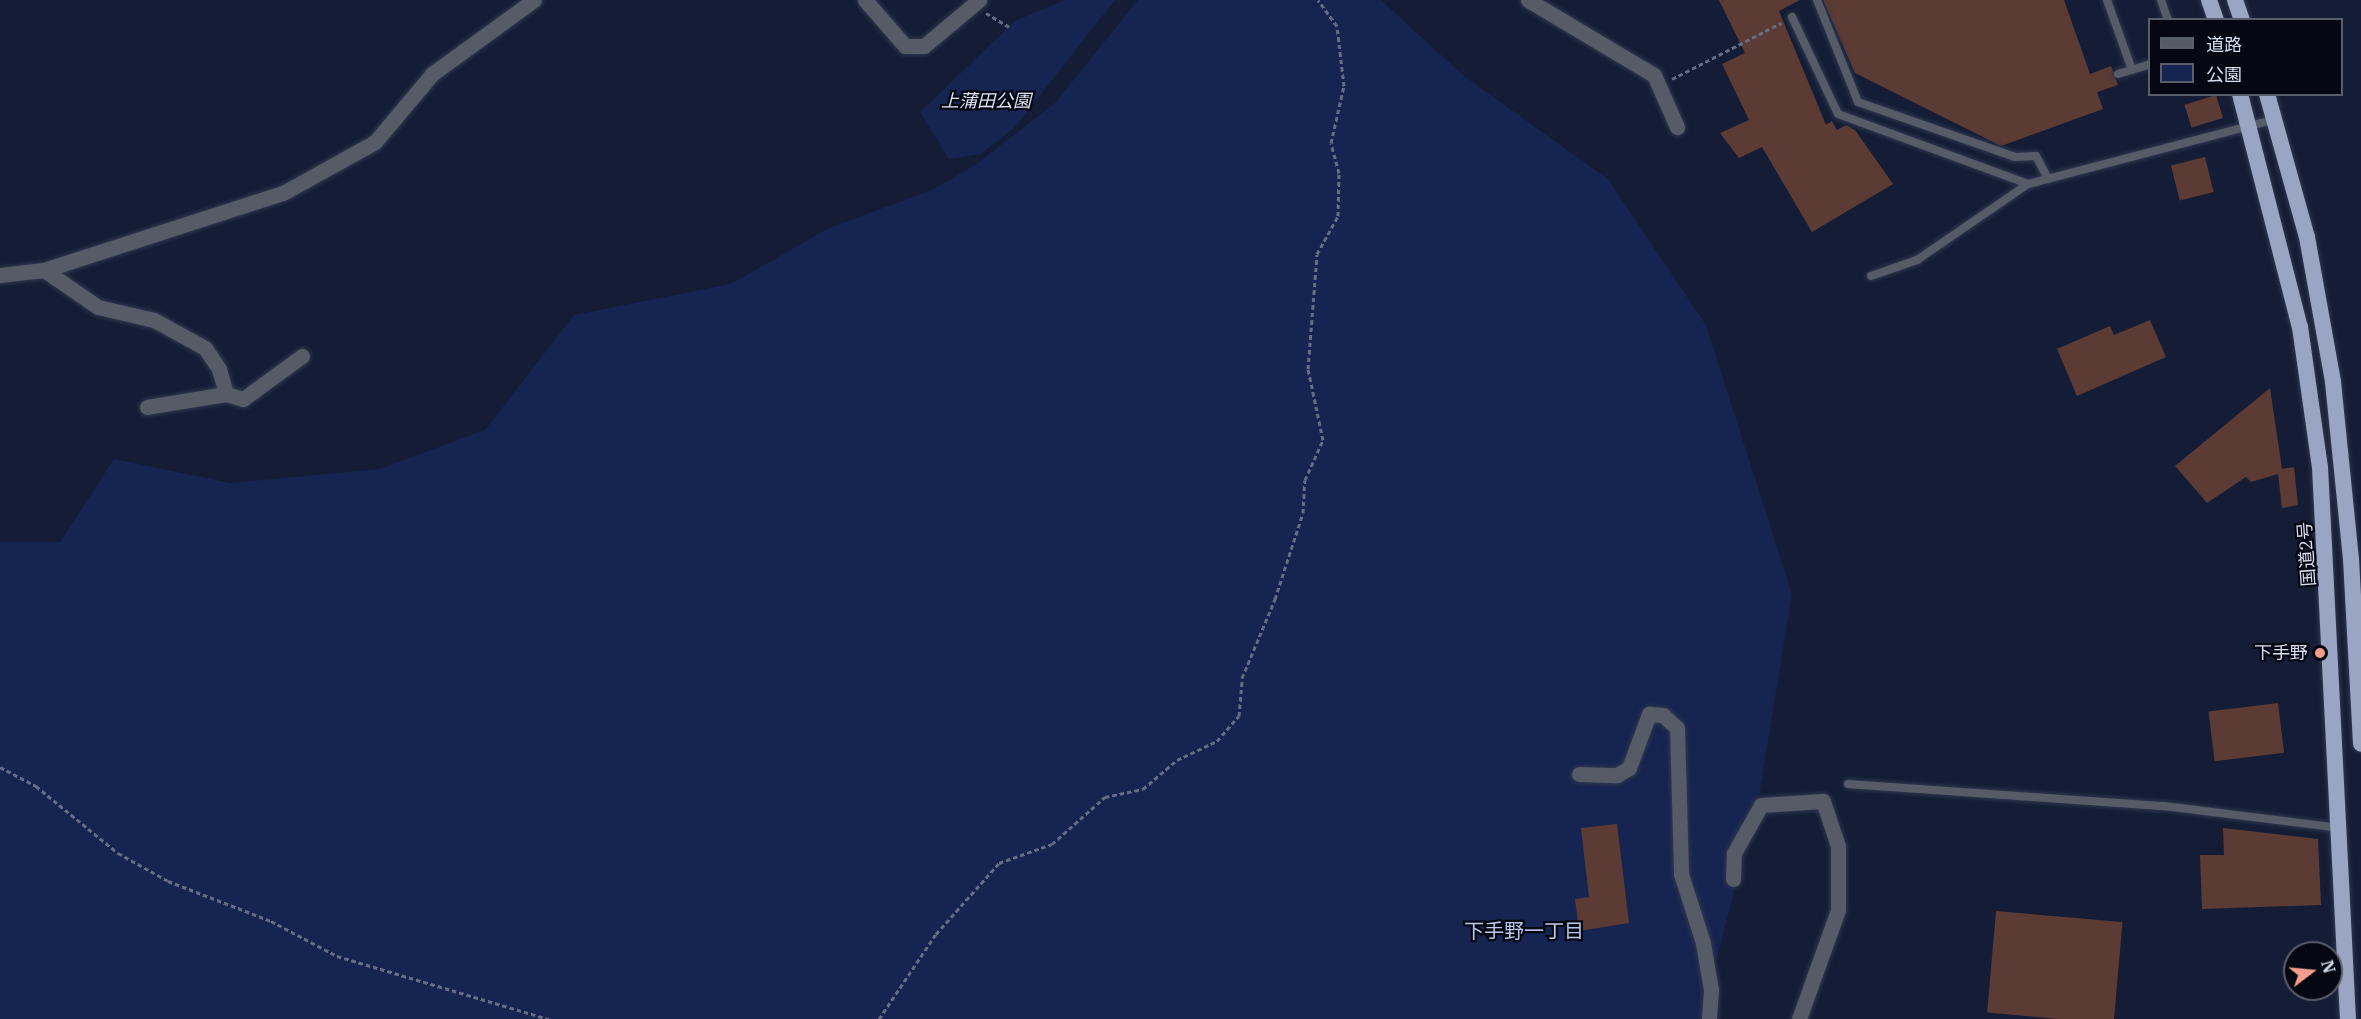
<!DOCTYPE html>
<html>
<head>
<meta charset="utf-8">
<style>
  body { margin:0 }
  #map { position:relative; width:2361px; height:1019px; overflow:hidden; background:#141d35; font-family:"IBM Plex Serif","Noto Sans JP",serif }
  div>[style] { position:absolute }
  .green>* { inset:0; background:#162451 }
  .building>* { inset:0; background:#5c3b35; transform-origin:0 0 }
  .path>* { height:3px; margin-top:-1.5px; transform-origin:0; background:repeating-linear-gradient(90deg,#656d83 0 4.5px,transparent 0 7.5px) }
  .roads { filter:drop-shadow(0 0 2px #2f384f) drop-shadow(0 0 2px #2f384f) }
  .service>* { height:8px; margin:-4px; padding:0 4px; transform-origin:4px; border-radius:4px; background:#565b68 }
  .minor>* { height:15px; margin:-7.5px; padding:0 7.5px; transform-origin:7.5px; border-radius:7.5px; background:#565b68 }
  .trunk>* { height:16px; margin:-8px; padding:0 8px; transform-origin:8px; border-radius:8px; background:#99a5c2 }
  .dots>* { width:16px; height:16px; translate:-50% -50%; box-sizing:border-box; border:3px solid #050812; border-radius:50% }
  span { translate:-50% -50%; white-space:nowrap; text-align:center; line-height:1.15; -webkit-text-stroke:4.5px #050812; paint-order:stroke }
  .park-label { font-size:18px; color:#dce3f5; font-style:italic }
  .street-label { font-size:18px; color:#d8dff0 }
  .poi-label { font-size:18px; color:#d8dff0 }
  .right { translate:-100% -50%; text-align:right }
  .neighbourhood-label { font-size:20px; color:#bbc8e9 }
  .legend { position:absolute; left:2148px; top:18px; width:195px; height:78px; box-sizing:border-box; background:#050812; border:2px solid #595e6b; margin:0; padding:8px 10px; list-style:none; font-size:18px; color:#d8dff0 }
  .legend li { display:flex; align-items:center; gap:12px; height:30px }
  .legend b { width:30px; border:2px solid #595e6b }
  .north { position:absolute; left:2283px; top:941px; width:60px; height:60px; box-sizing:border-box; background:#050812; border:2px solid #595e6b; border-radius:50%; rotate:74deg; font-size:16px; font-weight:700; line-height:24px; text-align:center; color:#d8dff0 }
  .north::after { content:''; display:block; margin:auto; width:21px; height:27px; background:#f59d8d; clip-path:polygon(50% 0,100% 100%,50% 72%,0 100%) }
</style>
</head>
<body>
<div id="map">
  <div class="green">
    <div style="clip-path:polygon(1065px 0,1115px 0,1015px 127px,981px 154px,949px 159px,920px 112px,1015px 21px)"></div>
    <div style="clip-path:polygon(1138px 0,1381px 0,1464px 76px,1608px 179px,1706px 325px,1792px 594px,1759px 796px,1701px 1019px,0 1019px,0 542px,60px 542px,114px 459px,230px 483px,380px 469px,485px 430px,574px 315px,731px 284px,829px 228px,932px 190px,975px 165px,1055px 103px)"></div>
  </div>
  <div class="building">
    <div style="clip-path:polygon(1719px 0,1800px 0,1779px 11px,1826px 125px,1832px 121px,1837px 130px,1846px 125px,1855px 130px,1893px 184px,1812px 232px,1762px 147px,1739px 158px,1720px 133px,1749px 120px,1722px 64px,1745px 53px)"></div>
    <div style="clip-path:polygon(1823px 0,2064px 0,2090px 74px,2111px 66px,2118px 85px,2097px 92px,2103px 109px,2001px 146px,1855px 73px)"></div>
    <div style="left:2216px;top:95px;width:24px;height:33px;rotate:73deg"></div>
    <div style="left:2205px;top:157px;width:36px;height:35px;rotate:76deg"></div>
    <div style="clip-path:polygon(2150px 320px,2166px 357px,2077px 396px,2057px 349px,2110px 326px,2114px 335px)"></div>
    <div style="clip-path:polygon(2270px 388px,2282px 469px,2294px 467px,2298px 505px,2282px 508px,2278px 474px,2251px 482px,2246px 477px,2207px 503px,2175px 466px)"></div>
    <div style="left:2278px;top:703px;width:50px;height:70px;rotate:83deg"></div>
    <div style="clip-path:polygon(1617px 824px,1629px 923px,1579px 931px,1575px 899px,1589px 897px,1581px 828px)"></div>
    <div style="clip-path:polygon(2223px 828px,2318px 839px,2321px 905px,2202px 909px,2200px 855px,2224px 855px)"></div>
    <div style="left:1996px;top:911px;width:127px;height:102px;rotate:5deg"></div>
  </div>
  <div class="path">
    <div style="left:986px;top:13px;width:27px;rotate:31deg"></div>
    <div style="left:1672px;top:79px;width:123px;rotate:-27.2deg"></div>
    <div style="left:0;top:767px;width:41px;rotate:27.8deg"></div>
    <div style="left:36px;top:786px;width:106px;rotate:39.3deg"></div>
    <div style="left:118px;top:853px;width:57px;rotate:29.2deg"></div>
    <div style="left:168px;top:881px;width:110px;rotate:21.2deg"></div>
    <div style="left:271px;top:921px;width:75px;rotate:27.9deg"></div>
    <div style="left:337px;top:956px;width:221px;rotate:16.6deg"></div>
    <div style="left:879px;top:1019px;width:102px;rotate:-56.2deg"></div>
    <div style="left:936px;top:934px;width:95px;rotate:-48.4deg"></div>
    <div style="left:999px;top:863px;width:56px;rotate:-19.7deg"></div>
    <div style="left:1052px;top:844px;width:71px;rotate:-41.6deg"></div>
    <div style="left:1105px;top:797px;width:39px;rotate:-12deg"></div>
    <div style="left:1143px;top:789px;width:45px;rotate:-40.5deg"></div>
    <div style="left:1177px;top:760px;width:44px;rotate:-25.4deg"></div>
    <div style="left:1217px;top:741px;width:33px;rotate:-49deg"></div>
    <div style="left:1239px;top:716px;width:38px;rotate:-85deg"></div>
    <div style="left:1242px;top:678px;width:86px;rotate:-67.3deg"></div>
    <div style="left:1275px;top:599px;width:90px;rotate:-72deg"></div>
    <div style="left:1303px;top:513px;width:33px;rotate:-87deg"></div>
    <div style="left:1305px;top:480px;width:44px;rotate:-65.8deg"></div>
    <div style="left:1323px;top:440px;width:73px;rotate:-101.9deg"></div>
    <div style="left:1308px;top:369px;width:115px;rotate:-85.5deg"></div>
    <div style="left:1317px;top:254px;width:43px;rotate:-61.1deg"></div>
    <div style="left:1338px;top:216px;width:43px;rotate:-88.7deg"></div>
    <div style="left:1339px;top:173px;width:31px;rotate:-105deg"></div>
    <div style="left:1331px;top:143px;width:58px;rotate:-77.2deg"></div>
    <div style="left:1344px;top:86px;width:60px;rotate:-96.7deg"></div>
    <div style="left:1337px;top:26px;width:32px;rotate:-126deg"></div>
  </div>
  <div class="roads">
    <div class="service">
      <div style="left:1817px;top:0;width:110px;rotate:68.1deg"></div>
      <div style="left:1858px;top:102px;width:166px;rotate:19.3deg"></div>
      <div style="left:2015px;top:157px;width:21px;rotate:-3deg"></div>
      <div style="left:2036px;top:156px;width:26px;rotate:62deg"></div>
      <div style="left:2107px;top:0;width:74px;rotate:70.3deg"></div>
      <div style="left:2161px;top:0;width:21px;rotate:71deg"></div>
      <div style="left:1792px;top:17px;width:107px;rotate:64.6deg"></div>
      <div style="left:1838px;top:114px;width:202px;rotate:20.2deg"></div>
      <div style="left:2118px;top:74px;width:34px;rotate:-17deg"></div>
      <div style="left:1871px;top:276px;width:49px;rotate:-19.2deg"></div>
      <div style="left:1917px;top:260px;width:135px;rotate:-34.4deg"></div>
      <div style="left:2028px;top:184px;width:255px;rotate:-14.7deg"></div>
      <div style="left:1848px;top:784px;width:317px;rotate:4deg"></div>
      <div style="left:2164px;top:806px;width:177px;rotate:7.1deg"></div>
    </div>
    <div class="minor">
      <div style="left:865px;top:0;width:61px;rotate:49deg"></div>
      <div style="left:905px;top:46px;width:19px"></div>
      <div style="left:924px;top:46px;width:72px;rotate:-39.9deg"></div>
      <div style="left:1528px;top:0;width:147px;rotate:30.8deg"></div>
      <div style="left:1654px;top:75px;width:57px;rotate:66.1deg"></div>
      <div style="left:44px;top:270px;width:65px;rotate:34.4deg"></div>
      <div style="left:98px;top:307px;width:57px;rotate:13.1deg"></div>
      <div style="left:154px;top:320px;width:58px;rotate:28.8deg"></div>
      <div style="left:205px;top:348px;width:25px;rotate:56deg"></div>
      <div style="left:219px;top:369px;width:26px;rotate:74deg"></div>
      <div style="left:226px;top:394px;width:80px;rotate:170.7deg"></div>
      <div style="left:0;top:275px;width:44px;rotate:-6.5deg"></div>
      <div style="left:44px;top:270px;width:251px;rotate:-17.9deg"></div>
      <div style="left:283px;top:193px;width:105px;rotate:-29deg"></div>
      <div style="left:375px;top:142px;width:89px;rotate:-50deg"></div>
      <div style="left:432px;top:74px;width:126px;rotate:-36deg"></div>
      <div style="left:226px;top:394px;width:18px;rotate:16deg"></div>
      <div style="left:243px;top:399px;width:73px;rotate:-36.1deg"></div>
      <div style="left:1579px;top:774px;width:38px;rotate:2deg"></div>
      <div style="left:1617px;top:775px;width:14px;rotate:-30deg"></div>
      <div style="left:1629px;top:768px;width:58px;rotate:-69.7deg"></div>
      <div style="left:1649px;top:714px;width:14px;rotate:4deg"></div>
      <div style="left:1663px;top:715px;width:19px;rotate:43deg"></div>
      <div style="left:1677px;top:728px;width:146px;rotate:88.4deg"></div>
      <div style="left:1681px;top:874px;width:72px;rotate:72.3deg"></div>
      <div style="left:1703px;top:943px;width:48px;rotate:80.3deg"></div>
      <div style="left:1711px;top:990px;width:29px;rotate:94deg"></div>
      <div style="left:1733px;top:879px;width:26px;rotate:-88deg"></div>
      <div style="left:1734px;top:853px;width:55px;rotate:-60.6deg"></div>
      <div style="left:1761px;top:805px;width:62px;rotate:-3.7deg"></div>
      <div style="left:1823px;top:801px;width:47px;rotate:71.6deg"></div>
      <div style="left:1838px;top:846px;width:64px;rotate:90deg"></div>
      <div style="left:1838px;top:910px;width:116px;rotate:109.7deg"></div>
    </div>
    <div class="trunk">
      <div style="left:2209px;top:0;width:21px;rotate:71deg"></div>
      <div style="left:2235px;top:0;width:21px;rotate:71deg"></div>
      <div style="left:2240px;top:94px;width:241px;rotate:75.6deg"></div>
      <div style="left:2300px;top:327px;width:141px;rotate:81.9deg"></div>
      <div style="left:2320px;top:467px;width:553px;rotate:87.1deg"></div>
      <div style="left:2267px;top:94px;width:148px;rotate:74.4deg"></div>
      <div style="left:2307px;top:237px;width:147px;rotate:79.8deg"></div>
      <div style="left:2333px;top:382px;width:178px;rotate:84.2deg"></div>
      <div style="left:2351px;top:559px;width:185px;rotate:86.9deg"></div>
    </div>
  </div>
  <div class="dots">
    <div style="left:2320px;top:653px;background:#f59d8d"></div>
  </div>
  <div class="park-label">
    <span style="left:986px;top:101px">上蒲田公園</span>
  </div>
  <div class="street-label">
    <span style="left:2307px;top:554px;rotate:-94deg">国道2号</span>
  </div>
  <div class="poi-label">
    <span class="right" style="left:2308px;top:653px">下手野</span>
  </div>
  <div class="neighbourhood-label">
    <span style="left:1524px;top:930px">下手野一丁目</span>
  </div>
  <ul class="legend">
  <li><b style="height:8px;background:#565b68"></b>道路</li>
  <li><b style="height:16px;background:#162451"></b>公園</li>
  </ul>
  <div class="north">N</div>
</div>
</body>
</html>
